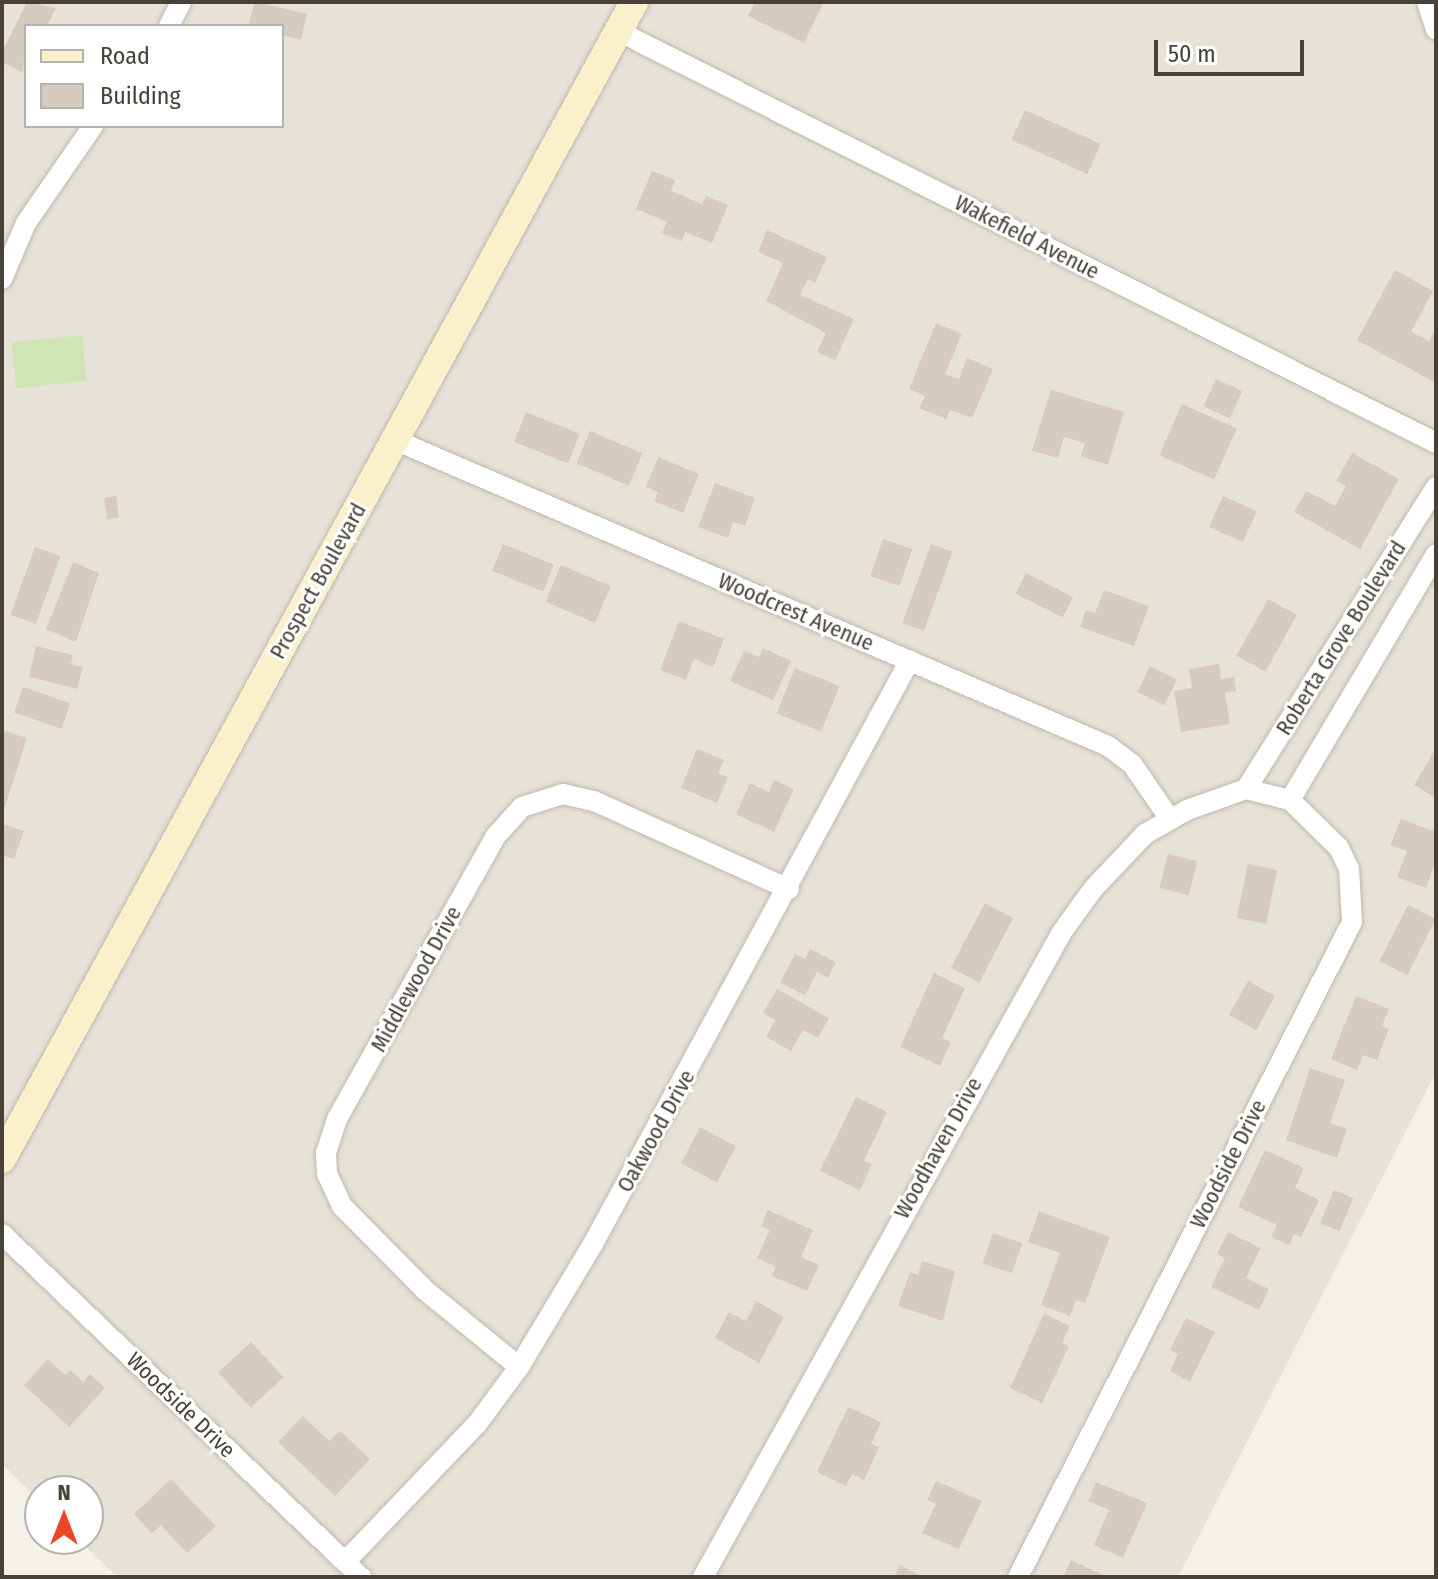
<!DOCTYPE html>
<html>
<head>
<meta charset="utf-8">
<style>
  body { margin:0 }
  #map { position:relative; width:1438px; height:1579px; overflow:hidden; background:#f4f1e9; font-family:"Fira Sans Condensed",sans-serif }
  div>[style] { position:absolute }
  .residential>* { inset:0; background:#e7e2d8 }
  .green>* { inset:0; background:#cfe5b5; transform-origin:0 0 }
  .building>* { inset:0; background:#d5ccbf; transform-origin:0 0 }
  .roads { filter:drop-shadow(0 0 2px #bfb8ac) drop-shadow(0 0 2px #bfb8ac) }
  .minor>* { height:20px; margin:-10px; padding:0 10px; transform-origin:10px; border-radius:10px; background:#fff }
  .secondary>* { height:28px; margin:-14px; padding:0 14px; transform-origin:14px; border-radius:14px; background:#fbf0cc }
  span { translate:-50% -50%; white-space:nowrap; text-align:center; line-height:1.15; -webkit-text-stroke:6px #fff; paint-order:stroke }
  .street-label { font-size:22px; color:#474138 }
  .frame { position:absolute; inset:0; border:4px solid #474138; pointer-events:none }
  .legend { position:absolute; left:24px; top:24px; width:260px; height:104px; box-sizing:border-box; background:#fff; border:2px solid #b5b3af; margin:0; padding:10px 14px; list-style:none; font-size:24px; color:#474138 }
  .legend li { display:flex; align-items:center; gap:16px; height:40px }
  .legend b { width:40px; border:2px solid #b5b3af }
  .north { position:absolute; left:24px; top:1475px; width:80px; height:80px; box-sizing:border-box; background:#fff; border:2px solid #b5b3af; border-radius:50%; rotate:0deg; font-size:22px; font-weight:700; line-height:32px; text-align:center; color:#474138 }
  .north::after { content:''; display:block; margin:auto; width:28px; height:36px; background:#ed4527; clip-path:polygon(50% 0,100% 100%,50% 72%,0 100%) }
  .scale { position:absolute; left:1154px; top:40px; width:150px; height:36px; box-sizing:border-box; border:4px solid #474138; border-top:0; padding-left:10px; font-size:24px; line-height:28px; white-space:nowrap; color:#474138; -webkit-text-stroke:6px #fff; paint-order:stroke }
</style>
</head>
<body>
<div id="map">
  <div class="residential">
    <div style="clip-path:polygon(evenodd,2px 2px,1436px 2px,1436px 1072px,1178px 1577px,117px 1577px,78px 1539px,88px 1539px,88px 1491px,40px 1491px,40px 1501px,2px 1464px,2px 2px,26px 26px,282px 26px,282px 126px,26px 126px,26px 26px)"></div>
  </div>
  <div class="green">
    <div style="left:82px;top:335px;width:46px;height:71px;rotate:84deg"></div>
  </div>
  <div class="building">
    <div style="clip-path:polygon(27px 2px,56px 8px,47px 26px,26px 26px,23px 73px,2px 62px,2px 52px)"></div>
    <div style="clip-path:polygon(255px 2px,307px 14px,301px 40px,282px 35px,282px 26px,248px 26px)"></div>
    <div style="clip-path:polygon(755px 2px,824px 2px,804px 43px,748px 16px)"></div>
    <div style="left:1025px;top:110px;width:83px;height:33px;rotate:24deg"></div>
    <div style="clip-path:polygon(652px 171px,675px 180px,671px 191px,702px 204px,706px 196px,728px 205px,712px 243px,685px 232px,682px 241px,662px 233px,667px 222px,636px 209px)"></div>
    <div style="clip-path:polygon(767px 230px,827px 257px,815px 283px,808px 279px,800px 295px,854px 319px,835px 360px,817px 352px,826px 333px,766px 301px,783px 263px,758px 252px)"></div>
    <div style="clip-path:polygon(1395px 270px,1433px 291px,1411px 332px,1429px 341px,1436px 328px,1436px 383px,1357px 340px)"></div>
    <div style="clip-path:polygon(936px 323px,962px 334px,945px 374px,959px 379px,967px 358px,993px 369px,972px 418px,950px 410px,946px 419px,919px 408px,925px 396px,909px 389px)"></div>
    <div style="left:1216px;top:379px;width:29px;height:30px;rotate:25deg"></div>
    <div style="clip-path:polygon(1051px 390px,1124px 412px,1108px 465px,1081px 456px,1085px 443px,1064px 437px,1058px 458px,1032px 451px)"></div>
    <div style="left:1182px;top:404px;width:60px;height:56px;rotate:24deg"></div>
    <div style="left:526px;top:412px;width:58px;height:32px;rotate:22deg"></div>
    <div style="left:590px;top:431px;width:57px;height:35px;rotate:23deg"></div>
    <div style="clip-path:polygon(1352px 453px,1399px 479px,1360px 549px,1294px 512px,1306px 491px,1335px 506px,1346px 486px,1336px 481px)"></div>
    <div style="clip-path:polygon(658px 457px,699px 474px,683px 513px,654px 501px,658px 492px,646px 487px)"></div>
    <div style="clip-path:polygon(715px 483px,755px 498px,745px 526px,733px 522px,728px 538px,698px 527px)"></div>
    <div style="left:116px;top:496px;width:22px;height:12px;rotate:82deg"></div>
    <div style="left:1223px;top:496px;width:37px;height:34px;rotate:24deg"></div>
    <div style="left:883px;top:539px;width:31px;height:39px;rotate:19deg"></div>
    <div style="left:503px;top:544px;width:55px;height:29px;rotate:22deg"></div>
    <div style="left:931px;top:544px;width:23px;height:84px;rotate:20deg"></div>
    <div style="left:35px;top:547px;width:27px;height:72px;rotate:20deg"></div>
    <div style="clip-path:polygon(73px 562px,99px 573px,76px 642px,46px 629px)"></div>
    <div style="left:561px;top:565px;width:54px;height:40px;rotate:23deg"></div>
    <div style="left:1026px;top:573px;width:53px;height:23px;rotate:27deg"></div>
    <div style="clip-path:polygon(1104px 590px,1149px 606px,1134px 646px,1080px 627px,1086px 610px,1095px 613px)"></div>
    <div style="left:1268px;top:599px;width:33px;height:65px;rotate:29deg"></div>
    <div style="clip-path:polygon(679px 621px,724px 639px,713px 667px,694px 659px,686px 680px,660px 670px)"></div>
    <div style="clip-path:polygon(36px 646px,73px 655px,71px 664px,83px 667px,77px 689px,29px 677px)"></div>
    <div style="clip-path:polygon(763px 648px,791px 661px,773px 700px,730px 681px,744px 651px,759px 657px)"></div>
    <div style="clip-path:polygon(1219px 664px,1221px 679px,1234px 677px,1236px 691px,1225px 693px,1230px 724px,1181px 732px,1174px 691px,1192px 688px,1189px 669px)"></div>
    <div style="left:1150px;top:666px;width:30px;height:29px;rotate:26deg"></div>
    <div style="left:795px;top:668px;width:48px;height:49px;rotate:22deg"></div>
    <div style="left:23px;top:687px;width:50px;height:27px;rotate:19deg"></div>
    <div style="clip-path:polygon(2px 730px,27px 738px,5px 807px,2px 806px)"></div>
    <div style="clip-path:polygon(1436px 748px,1436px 798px,1414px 785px)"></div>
    <div style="clip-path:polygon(697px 749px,724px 760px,718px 773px,728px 777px,717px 803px,681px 788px)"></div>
    <div style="clip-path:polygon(774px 780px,794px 789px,774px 832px,736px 814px,750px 783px,769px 792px)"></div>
    <div style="clip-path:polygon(1401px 819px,1436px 832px,1436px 860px,1426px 888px,1397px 877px,1407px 851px,1390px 845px)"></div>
    <div style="clip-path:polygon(2px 824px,24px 831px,14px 859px,2px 855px)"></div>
    <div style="left:1168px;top:854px;width:30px;height:35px;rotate:14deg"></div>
    <div style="left:1248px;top:864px;width:30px;height:55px;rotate:12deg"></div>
    <div style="left:985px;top:903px;width:32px;height:73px;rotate:28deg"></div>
    <div style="left:1408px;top:905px;width:31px;height:63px;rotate:27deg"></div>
    <div style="clip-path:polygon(810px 949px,836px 962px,828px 978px,817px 972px,805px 995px,780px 983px,795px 954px,805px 959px)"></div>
    <div style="clip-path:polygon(934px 973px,965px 988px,942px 1038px,951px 1042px,940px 1066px,900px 1047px)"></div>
    <div style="left:1248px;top:981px;width:31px;height:39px;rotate:29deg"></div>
    <div style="clip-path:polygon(777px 989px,829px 1018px,818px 1038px,803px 1030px,791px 1051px,766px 1037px,775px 1020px,763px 1013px)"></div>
    <div style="clip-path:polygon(1356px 996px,1389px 1009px,1382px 1026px,1389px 1029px,1377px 1060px,1363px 1055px,1357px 1070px,1331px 1059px)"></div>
    <div style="clip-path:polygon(1310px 1068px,1345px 1080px,1330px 1123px,1347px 1129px,1337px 1158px,1286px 1140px)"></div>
    <div style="clip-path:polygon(856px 1097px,887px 1112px,864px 1161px,872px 1164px,860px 1190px,820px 1171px)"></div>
    <div style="left:700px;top:1127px;width:41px;height:41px;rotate:28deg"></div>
    <div style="clip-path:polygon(1265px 1150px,1304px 1168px,1295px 1188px,1319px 1200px,1301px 1237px,1294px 1234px,1289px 1245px,1271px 1237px,1277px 1225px,1238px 1207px)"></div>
    <div style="left:1334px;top:1190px;width:21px;height:36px;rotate:23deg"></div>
    <div style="clip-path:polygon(768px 1210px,813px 1230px,801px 1257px,819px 1265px,807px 1291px,772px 1276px,776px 1267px,757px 1258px,770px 1230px,761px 1226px)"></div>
    <div style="clip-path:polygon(1039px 1211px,1110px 1237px,1085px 1303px,1076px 1300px,1070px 1316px,1041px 1305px,1060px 1253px,1028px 1242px)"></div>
    <div style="clip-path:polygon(1228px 1232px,1261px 1248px,1246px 1278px,1269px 1289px,1259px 1310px,1211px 1287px,1225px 1258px,1217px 1254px)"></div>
    <div style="left:993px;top:1233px;width:31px;height:32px;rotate:19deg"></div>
    <div style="clip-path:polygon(922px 1261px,955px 1271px,943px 1321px,898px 1306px,910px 1272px,918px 1275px)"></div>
    <div style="clip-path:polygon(756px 1301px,784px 1317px,759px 1363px,715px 1338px,729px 1312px,746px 1321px)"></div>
    <div style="clip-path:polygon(1044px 1314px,1070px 1326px,1062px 1343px,1069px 1346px,1042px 1403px,1010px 1388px)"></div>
    <div style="clip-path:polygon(1186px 1318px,1215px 1332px,1190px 1382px,1170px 1371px,1178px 1354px,1170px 1350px)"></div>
    <div style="left:251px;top:1342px;width:48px;height:45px;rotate:47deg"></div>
    <div style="clip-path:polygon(48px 1359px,65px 1375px,70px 1370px,83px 1382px,90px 1374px,105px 1388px,69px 1427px,24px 1385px)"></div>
    <div style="clip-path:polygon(848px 1407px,881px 1422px,871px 1444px,879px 1447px,864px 1480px,852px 1474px,846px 1486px,817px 1472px)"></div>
    <div style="clip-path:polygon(303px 1416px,329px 1441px,340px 1431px,370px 1459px,335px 1496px,278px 1442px)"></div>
    <div style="clip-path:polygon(171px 1479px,216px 1526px,187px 1553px,161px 1525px,152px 1533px,134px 1514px)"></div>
    <div style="clip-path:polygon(936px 1481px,982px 1501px,959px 1549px,922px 1533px,936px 1504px,927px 1500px)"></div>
    <div style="clip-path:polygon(1096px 1482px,1147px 1503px,1123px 1558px,1094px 1545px,1109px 1510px,1088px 1501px)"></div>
    <div style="clip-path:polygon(1071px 1560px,1103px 1575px,1102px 1577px,1063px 1577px)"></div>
    <div style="clip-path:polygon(900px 1565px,923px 1577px,894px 1577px)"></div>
  </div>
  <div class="roads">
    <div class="minor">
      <div style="left:1427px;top:2px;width:29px;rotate:72deg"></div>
      <div style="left:169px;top:26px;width:27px;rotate:-63deg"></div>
      <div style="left:618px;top:31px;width:916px;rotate:26.73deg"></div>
      <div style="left:2px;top:279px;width:61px;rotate:-66.8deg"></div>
      <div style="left:26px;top:223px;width:118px;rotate:-55.4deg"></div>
      <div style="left:395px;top:440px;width:776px;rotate:23.23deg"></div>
      <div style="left:1108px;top:746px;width:30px;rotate:37deg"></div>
      <div style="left:1132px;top:764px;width:67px;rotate:55.4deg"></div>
      <div style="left:1246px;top:789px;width:357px;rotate:-57.8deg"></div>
      <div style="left:1290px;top:800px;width:286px;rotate:-59.3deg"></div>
      <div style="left:2px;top:1234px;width:497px;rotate:43.7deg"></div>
      <div style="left:519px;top:1367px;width:122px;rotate:-140.7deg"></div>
      <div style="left:425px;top:1290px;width:118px;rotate:-134.7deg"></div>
      <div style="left:342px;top:1206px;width:35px;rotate:-115deg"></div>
      <div style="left:327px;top:1174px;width:21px;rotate:-93deg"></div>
      <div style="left:326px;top:1153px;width:36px;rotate:-72deg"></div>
      <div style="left:337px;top:1119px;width:323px;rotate:-60.7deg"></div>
      <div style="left:495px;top:837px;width:40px;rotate:-48deg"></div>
      <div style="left:522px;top:807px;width:43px;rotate:-17.6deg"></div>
      <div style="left:563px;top:794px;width:32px;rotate:13deg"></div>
      <div style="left:594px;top:801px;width:214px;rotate:24.3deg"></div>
      <div style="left:345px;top:1562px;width:191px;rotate:-46.3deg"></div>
      <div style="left:477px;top:1424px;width:71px;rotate:-53.6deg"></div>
      <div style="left:519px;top:1367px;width:144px;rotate:-59deg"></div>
      <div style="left:593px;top:1244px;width:664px;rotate:-61.51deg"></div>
      <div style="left:703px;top:1577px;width:738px;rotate:-60.9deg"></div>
      <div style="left:1062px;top:932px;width:53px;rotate:-54.2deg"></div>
      <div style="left:1093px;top:889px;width:76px;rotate:-46.6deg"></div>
      <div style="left:1145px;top:834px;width:48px;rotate:-29.7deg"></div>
      <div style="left:1187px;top:810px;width:63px;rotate:-19.6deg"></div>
      <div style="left:1018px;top:1577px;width:735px;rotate:-62.98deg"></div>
      <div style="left:1352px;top:922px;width:53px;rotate:-93.2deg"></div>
      <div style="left:1349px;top:869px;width:23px;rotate:-115deg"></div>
      <div style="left:1339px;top:848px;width:69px;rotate:-135.6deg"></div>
      <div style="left:1290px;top:800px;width:45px;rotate:-166deg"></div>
    </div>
    <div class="secondary">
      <div style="left:2px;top:1159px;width:1318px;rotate:-61.35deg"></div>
    </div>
  </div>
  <div class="street-label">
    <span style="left:1027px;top:237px;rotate:27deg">Wakefield Avenue</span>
    <span style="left:318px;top:581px;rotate:-61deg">Prospect Boulevard</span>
    <span style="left:796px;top:612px;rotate:23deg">Woodcrest Avenue</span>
    <span style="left:1341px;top:638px;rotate:-58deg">Roberta Grove Boulevard</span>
    <span style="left:416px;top:979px;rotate:-61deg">Middlewood Drive</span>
    <span style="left:656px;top:1131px;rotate:-61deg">Oakwood Drive</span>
    <span style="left:938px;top:1148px;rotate:-61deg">Woodhaven Drive</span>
    <span style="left:1228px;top:1164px;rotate:-63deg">Woodside Drive</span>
    <span style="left:181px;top:1405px;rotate:44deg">Woodside Drive</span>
  </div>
  <div class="frame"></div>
  <ul class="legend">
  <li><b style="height:10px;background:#fbf0cc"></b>Road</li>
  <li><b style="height:22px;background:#d5ccbf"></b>Building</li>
  </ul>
  <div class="north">N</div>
  <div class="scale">50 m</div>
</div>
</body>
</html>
